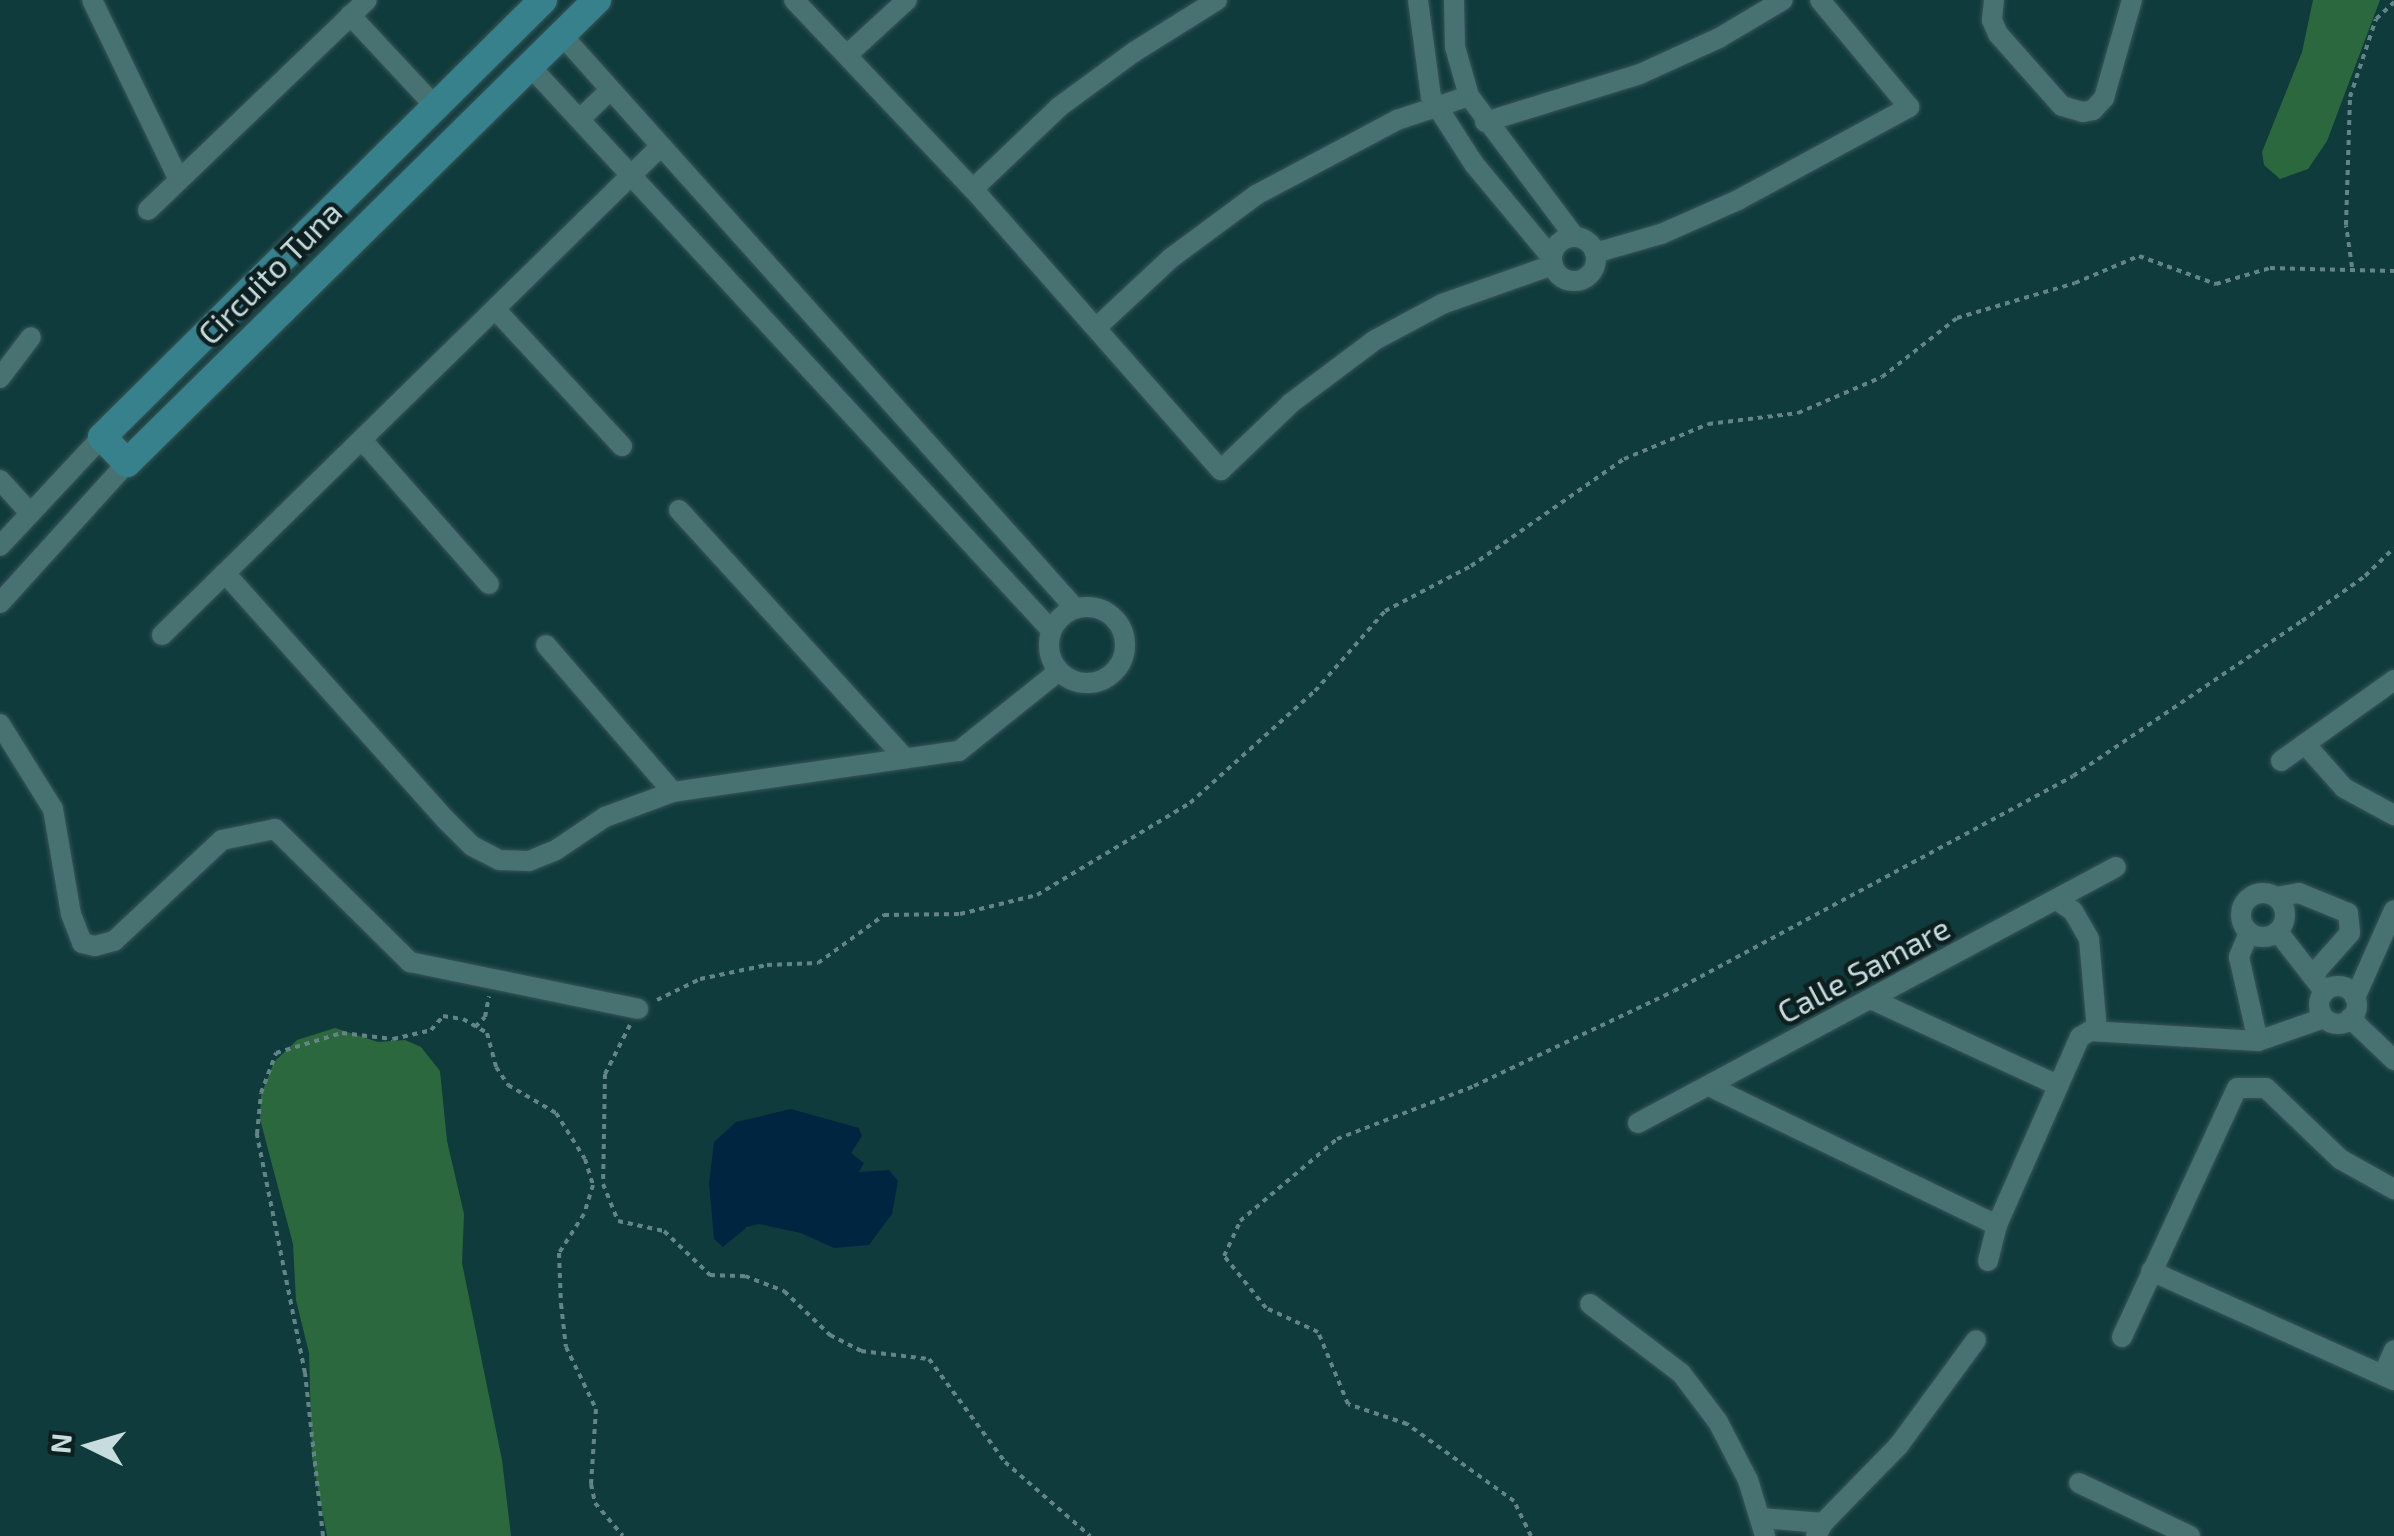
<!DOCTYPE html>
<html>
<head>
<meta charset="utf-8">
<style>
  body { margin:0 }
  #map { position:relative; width:2394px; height:1536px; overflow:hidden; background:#103b3d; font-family:"Exo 2",sans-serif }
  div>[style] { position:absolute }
  .green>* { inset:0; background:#2c683e }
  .water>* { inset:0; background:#002541 }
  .path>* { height:4px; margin-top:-2px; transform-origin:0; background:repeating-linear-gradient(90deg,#648587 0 5px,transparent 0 10px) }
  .roads { filter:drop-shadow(0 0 2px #385556) drop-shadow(0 0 2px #385556) }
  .street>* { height:20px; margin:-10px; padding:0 10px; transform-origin:10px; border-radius:10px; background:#487172 }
  .street>.ring { margin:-10px; padding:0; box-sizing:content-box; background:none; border:20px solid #487172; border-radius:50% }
  .secondary>* { height:28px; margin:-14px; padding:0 14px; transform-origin:14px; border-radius:14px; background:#37818d }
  span { translate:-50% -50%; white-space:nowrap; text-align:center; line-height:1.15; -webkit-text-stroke:9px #0e1f20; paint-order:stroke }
  .street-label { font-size:32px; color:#c7dcdd }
  .north { position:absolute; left:40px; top:1396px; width:100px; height:100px; -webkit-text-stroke:8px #0e1f20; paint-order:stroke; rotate:275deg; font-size:28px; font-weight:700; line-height:40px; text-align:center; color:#c7dcdd }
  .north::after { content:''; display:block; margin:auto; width:35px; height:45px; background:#c7dcdd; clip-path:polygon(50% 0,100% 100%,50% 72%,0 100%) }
</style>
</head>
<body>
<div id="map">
  <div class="green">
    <div style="clip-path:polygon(2313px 0,2380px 0,2327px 141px,2308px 169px,2280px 179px,2264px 165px,2262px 152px,2302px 52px)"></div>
    <div style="clip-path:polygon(335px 1028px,378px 1042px,405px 1040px,421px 1047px,440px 1071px,447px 1141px,464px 1214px,462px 1263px,502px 1460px,511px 1536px,327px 1536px,312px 1457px,309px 1353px,296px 1300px,293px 1244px,260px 1119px,261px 1095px,274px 1062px,297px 1040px)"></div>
  </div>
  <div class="water">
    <div style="clip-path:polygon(791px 1109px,859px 1128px,862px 1136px,851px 1153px,864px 1163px,859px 1172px,889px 1170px,898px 1181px,892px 1214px,869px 1245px,834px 1248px,801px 1233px,759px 1224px,747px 1227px,723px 1247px,714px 1239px,709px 1183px,714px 1142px,736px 1122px)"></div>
  </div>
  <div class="path">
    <div style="left:2352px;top:267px;width:42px;rotate:-98.1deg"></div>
    <div style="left:2346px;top:225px;width:128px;rotate:-88.2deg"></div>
    <div style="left:2350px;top:97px;width:82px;rotate:-71.6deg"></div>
    <div style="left:2376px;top:19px;width:25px;rotate:-43deg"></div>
    <div style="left:657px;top:1000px;width:48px;rotate:-26deg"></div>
    <div style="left:700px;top:979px;width:68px;rotate:-11.8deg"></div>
    <div style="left:767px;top:965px;width:51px;rotate:-2.2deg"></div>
    <div style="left:818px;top:963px;width:82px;rotate:-36deg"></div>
    <div style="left:884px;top:915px;width:76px;rotate:-0.8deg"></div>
    <div style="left:960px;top:914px;width:79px;rotate:-13.9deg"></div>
    <div style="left:1037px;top:895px;width:179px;rotate:-31deg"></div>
    <div style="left:1190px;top:803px;width:168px;rotate:-41.9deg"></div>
    <div style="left:1315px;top:691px;width:106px;rotate:-48.8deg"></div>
    <div style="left:1385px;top:611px;width:97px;rotate:-27.6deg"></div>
    <div style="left:1471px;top:566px;width:187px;rotate:-35deg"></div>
    <div style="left:1624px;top:459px;width:91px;rotate:-22.6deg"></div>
    <div style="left:1708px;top:424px;width:91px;rotate:-7deg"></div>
    <div style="left:1798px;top:413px;width:91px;rotate:-23.2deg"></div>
    <div style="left:1882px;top:377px;width:95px;rotate:-38.2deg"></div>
    <div style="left:1957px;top:318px;width:123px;rotate:-16.5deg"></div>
    <div style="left:2075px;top:283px;width:69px;rotate:-22.9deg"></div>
    <div style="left:2139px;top:256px;width:82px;rotate:20deg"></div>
    <div style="left:2216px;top:284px;width:56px;rotate:-16.5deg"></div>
    <div style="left:2270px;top:268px;width:124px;rotate:1.4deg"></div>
    <div style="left:630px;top:1025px;width:55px;rotate:117deg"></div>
    <div style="left:605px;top:1074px;width:110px;rotate:91deg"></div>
    <div style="left:603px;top:1184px;width:40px;rotate:68deg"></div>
    <div style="left:618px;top:1221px;width:47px;rotate:12.3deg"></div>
    <div style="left:664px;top:1231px;width:64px;rotate:43.7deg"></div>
    <div style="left:710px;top:1275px;width:35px;rotate:2deg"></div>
    <div style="left:745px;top:1276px;width:42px;rotate:21deg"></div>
    <div style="left:784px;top:1291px;width:64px;rotate:43.7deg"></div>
    <div style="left:830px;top:1335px;width:35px;rotate:27deg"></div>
    <div style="left:861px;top:1351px;width:68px;rotate:6.7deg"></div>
    <div style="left:929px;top:1359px;width:128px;rotate:53.6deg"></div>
    <div style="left:1005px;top:1462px;width:113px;rotate:41deg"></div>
    <div style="left:475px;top:1027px;width:14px;rotate:-45deg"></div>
    <div style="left:485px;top:1017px;width:21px;rotate:-79deg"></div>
    <div style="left:323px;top:1536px;width:164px;rotate:-96.3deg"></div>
    <div style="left:305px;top:1373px;width:244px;rotate:-101.4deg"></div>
    <div style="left:257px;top:1134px;width:41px;rotate:-84.4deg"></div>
    <div style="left:261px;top:1093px;width:43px;rotate:-69.4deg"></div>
    <div style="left:276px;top:1053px;width:69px;rotate:-16.9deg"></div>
    <div style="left:342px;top:1033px;width:51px;rotate:6.7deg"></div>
    <div style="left:393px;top:1039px;width:39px;rotate:-13deg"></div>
    <div style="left:431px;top:1030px;width:18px;rotate:-49deg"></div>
    <div style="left:443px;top:1016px;width:20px;rotate:9deg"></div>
    <div style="left:463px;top:1019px;width:28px;rotate:30deg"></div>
    <div style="left:487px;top:1033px;width:35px;rotate:75deg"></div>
    <div style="left:496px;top:1067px;width:22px;rotate:56deg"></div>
    <div style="left:508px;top:1085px;width:56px;rotate:30.3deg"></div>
    <div style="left:556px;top:1113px;width:54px;rotate:57.8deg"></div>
    <div style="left:585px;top:1159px;width:27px;rotate:73deg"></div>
    <div style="left:593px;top:1185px;width:30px;rotate:107deg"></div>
    <div style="left:584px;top:1214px;width:46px;rotate:122.7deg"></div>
    <div style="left:559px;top:1253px;width:51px;rotate:87.8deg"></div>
    <div style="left:561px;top:1304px;width:43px;rotate:83.4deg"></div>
    <div style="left:566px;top:1347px;width:69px;rotate:64.2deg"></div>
    <div style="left:596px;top:1409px;width:75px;rotate:93.8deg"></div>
    <div style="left:591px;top:1484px;width:19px;rotate:78deg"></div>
    <div style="left:595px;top:1503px;width:43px;rotate:49.7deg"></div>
    <div style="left:1531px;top:1536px;width:39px;rotate:-116deg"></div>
    <div style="left:1514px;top:1501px;width:132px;rotate:-144.3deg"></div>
    <div style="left:1407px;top:1424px;width:62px;rotate:-161.3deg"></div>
    <div style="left:1348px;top:1404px;width:78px;rotate:-112.6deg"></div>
    <div style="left:1318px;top:1332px;width:57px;rotate:-155.2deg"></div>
    <div style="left:1266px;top:1308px;width:67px;rotate:-128.9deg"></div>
    <div style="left:1224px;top:1256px;width:38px;rotate:-65deg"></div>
    <div style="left:1240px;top:1221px;width:127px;rotate:-40.2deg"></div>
    <div style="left:1337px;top:1139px;width:147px;rotate:-21.1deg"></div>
    <div style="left:1474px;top:1086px;width:221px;rotate:-25.4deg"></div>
    <div style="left:1674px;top:991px;width:453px;rotate:-28.3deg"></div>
    <div style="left:2073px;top:776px;width:277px;rotate:-34.1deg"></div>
    <div style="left:2302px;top:621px;width:77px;rotate:-35.5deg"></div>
    <div style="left:2365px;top:576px;width:40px;rotate:-44deg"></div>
  </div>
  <div class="roads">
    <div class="street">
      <div style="left:92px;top:0;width:200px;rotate:64.2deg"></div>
      <div style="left:794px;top:0;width:260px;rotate:46.6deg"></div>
      <div style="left:973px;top:189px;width:375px;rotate:48.6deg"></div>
      <div style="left:1221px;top:470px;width:97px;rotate:-43.7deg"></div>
      <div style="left:1291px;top:403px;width:105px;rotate:-36.9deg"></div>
      <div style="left:1375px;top:340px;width:76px;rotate:-28.2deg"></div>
      <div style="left:1442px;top:304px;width:118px;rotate:-19.4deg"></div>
      <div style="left:1418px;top:0;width:98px;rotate:82.4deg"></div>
      <div style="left:1431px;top:97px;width:80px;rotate:57.3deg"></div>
      <div style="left:1474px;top:164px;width:122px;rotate:50.3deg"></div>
      <div style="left:1454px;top:0;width:47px;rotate:88.8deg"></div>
      <div style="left:1455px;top:47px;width:51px;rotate:74.1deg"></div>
      <div style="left:1469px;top:96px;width:176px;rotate:53.1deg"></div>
      <div style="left:1994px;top:0;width:20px;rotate:96deg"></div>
      <div style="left:1992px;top:20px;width:15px;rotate:67deg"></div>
      <div style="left:1998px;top:34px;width:96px;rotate:48.4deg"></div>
      <div style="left:2062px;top:106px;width:22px;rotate:16deg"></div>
      <div style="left:2083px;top:112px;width:10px;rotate:-11deg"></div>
      <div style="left:2093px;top:110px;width:16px;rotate:-47deg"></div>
      <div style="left:2104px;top:98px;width:102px;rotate:-74.1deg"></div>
      <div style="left:350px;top:15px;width:122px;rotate:47deg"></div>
      <div style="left:561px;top:34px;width:771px;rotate:48.16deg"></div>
      <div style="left:848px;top:54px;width:80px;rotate:-42.5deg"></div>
      <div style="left:528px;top:64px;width:771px;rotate:47.26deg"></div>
      <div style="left:580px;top:119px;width:42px;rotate:-44deg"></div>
      <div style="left:1485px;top:122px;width:162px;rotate:-17.2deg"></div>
      <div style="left:1640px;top:74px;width:87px;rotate:-24.5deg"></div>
      <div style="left:1719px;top:38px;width:74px;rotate:-30.7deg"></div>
      <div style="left:973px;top:189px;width:119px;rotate:-43.6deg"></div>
      <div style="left:1059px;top:107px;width:93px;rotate:-36.3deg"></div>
      <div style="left:1134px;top:52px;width:98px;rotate:-32.1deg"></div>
      <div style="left:148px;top:210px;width:303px;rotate:-43.8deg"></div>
      <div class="ring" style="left:1552px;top:237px;width:24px;height:24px"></div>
      <div style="left:1595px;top:253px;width:69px;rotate:-16.1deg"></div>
      <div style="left:1661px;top:234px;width:84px;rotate:-23.8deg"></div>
      <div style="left:1738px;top:200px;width:195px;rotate:-28.5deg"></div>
      <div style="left:1909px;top:107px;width:139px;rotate:-129.8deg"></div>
      <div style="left:495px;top:309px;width:187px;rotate:47.2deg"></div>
      <div style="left:1096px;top:328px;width:103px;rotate:-43deg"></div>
      <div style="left:1171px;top:258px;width:106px;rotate:-36.5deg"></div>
      <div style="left:1256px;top:195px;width:160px;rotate:-28deg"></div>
      <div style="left:1397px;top:120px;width:76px;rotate:-18.4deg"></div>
      <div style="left:0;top:378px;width:51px;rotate:-52.9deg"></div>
      <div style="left:362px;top:440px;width:192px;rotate:48.6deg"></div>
      <div style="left:0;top:480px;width:45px;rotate:47.7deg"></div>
      <div style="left:679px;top:510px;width:336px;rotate:47.7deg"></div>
      <div style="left:0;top:546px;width:149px;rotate:-46.9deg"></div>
      <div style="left:225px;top:573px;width:334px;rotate:48.2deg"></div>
      <div style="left:448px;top:822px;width:34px;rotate:45deg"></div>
      <div style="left:472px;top:846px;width:30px;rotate:27deg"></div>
      <div style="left:499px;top:860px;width:30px;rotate:2deg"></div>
      <div style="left:529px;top:861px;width:29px;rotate:-22deg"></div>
      <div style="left:556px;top:850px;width:59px;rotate:-34deg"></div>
      <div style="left:605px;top:817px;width:72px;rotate:-20.2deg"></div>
      <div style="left:673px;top:792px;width:289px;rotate:-8.2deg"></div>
      <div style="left:959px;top:751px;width:128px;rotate:-38.7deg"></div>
      <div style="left:0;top:603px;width:189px;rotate:-47.8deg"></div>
      <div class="ring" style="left:1049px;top:607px;width:56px;height:56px"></div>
      <div style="left:162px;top:635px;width:699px;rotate:-44.42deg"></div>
      <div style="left:546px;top:645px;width:194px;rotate:49.2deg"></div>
      <div style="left:0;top:724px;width:100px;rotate:58.1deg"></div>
      <div style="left:53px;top:809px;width:107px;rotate:80.3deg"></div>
      <div style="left:71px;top:914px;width:31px;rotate:69deg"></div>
      <div style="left:82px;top:943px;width:13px;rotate:13deg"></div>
      <div style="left:95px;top:946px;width:20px;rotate:-15deg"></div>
      <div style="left:114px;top:941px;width:148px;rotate:-43.1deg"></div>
      <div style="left:222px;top:840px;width:54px;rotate:-11.7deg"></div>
      <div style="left:275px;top:829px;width:190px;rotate:44.6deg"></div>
      <div style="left:410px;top:962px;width:233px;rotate:11.6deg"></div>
      <div style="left:2305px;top:744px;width:59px;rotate:48.4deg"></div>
      <div style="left:2344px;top:788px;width:57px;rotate:28.4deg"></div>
      <div style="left:2281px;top:761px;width:139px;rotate:-35.6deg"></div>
      <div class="ring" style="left:2241px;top:893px;width:24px;height:24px"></div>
      <div style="left:2276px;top:897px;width:23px;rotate:-10deg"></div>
      <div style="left:2299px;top:893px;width:53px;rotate:22.2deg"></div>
      <div style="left:2348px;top:913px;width:20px;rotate:84deg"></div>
      <div style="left:2350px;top:933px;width:57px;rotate:131.5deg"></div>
      <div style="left:2057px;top:900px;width:19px;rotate:35deg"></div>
      <div style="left:2073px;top:911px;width:32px;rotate:60deg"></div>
      <div style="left:2089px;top:939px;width:92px;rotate:85deg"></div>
      <div style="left:2278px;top:932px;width:68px;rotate:52.1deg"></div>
      <div style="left:2249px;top:933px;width:26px;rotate:113deg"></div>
      <div style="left:2239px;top:957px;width:86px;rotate:77.3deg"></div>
      <div class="ring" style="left:2319px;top:986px;width:18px;height:18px"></div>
      <div style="left:2355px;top:998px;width:96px;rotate:-66.1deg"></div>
      <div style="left:1871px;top:999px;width:205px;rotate:24.8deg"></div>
      <div style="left:2350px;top:1018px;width:61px;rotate:43.7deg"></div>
      <div style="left:1709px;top:1086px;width:320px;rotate:25.8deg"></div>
      <div style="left:1638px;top:1123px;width:542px;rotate:-28.17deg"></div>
      <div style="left:1988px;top:1261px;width:37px;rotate:-76deg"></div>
      <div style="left:1997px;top:1225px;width:206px;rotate:-66.2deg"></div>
      <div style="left:2080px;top:1037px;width:12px;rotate:-31deg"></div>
      <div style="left:2090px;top:1031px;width:168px;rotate:3.4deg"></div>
      <div style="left:2258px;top:1041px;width:70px;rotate:-19.2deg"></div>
      <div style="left:2151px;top:1271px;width:266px;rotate:24.2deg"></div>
      <div style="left:1590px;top:1304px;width:114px;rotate:37.2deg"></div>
      <div style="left:1681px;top:1373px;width:61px;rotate:52.9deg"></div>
      <div style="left:1718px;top:1422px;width:65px;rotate:62.7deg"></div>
      <div style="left:1748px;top:1480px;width:59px;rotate:73.1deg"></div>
      <div style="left:2122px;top:1337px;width:274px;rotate:-65.2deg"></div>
      <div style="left:2237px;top:1088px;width:29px"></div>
      <div style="left:2266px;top:1088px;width:103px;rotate:43.8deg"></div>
      <div style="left:2340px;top:1159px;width:62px;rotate:29.1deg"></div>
      <div style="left:2383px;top:1375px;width:27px;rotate:-66deg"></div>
      <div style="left:2079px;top:1483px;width:123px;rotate:25.5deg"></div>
      <div style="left:1761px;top:1518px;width:62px;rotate:4.6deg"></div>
      <div style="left:1816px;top:1536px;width:15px;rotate:-62deg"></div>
      <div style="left:1823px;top:1523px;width:109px;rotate:-45.7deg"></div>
      <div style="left:1899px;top:1445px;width:130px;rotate:-53.7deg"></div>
    </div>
    <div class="secondary">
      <div style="left:543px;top:0;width:621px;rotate:135.26deg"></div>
      <div style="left:102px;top:437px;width:36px;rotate:46deg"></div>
      <div style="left:127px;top:463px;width:660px;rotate:-44.57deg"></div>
    </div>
  </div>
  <div class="street-label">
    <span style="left:269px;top:272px;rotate:-45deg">Circuito Tuna</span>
    <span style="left:1863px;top:969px;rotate:-28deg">Calle Samare</span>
  </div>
  <div class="north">N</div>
</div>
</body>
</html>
